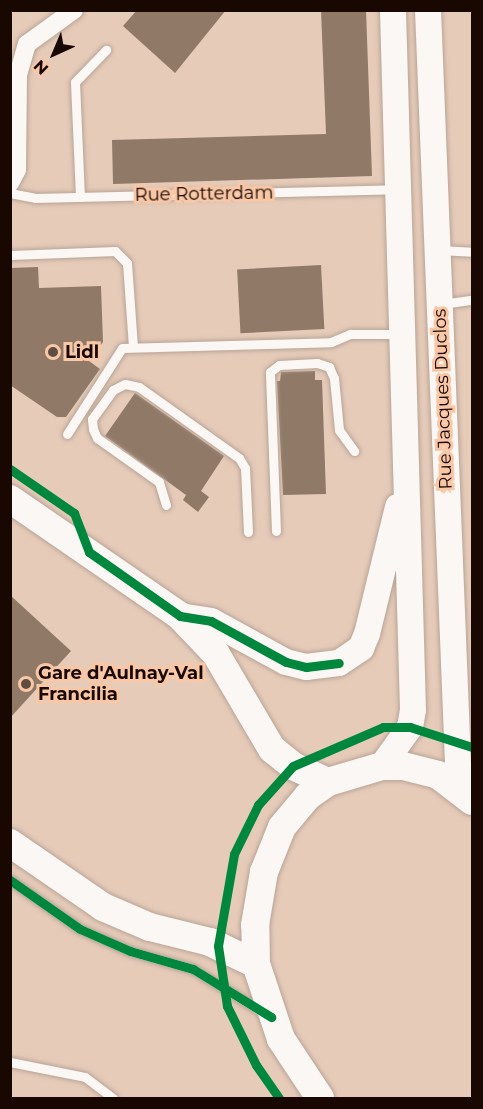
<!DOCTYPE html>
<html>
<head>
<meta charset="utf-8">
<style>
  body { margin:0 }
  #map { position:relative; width:483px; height:1109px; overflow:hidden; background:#e6cbb9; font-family:Montserrat,sans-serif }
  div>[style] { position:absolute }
  .building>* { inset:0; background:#907967; transform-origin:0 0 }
  .roads { filter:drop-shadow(0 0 2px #b9a496) drop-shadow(0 0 2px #b9a496) }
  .service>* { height:9px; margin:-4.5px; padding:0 4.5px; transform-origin:4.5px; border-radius:4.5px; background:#fbf7f4 }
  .minor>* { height:18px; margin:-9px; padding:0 9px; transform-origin:9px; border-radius:9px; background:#fbf7f4 }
  .secondary>* { height:26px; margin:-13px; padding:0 13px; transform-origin:13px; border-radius:13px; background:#fbf7f4 }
  .primary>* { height:28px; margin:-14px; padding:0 14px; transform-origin:14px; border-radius:14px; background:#fbf7f4 }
  .cycleway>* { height:9px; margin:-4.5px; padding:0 4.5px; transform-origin:4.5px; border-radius:4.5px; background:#00873e }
  .dots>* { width:16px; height:16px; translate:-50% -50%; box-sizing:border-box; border:3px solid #f9c7a6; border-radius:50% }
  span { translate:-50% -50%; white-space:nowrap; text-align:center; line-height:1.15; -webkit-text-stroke:6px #f9c7a6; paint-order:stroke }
  .street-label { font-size:18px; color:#180801 }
  .poi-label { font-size:18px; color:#180801; font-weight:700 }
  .left { translate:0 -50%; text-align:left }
  .frame { position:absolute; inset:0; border:12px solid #180801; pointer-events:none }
  .north { position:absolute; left:24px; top:24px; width:60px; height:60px; -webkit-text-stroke:4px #f9c7a6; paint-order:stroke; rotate:224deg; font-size:16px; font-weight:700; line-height:24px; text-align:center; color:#180801 }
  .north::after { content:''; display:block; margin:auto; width:21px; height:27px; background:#180801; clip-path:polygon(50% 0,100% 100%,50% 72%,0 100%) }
</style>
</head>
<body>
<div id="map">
  <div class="building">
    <div style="clip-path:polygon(137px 10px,226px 10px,175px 73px,123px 26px)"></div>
    <div style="clip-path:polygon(321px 10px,366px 10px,372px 176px,113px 184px,112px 140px,326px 134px)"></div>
    <div style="left:321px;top:265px;width:64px;height:84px;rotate:87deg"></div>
    <div style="clip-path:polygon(38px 267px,39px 288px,101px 286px,103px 342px,89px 361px,100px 369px,66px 417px,57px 417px,10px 385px,10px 268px)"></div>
    <div style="clip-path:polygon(315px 371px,315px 380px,322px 380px,326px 494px,283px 495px,277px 381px,280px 381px,281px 372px)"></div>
    <div style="clip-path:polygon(135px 393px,224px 456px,201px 491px,209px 497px,198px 512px,183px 500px,186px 495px,105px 436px)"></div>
    <div style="clip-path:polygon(10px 595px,71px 651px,10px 718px)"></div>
  </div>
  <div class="roads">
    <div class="service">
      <div style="left:10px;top:193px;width:25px;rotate:11deg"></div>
      <div style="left:35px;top:198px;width:361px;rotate:-1.4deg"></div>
      <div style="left:80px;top:197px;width:115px;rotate:-92.5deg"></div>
      <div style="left:75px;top:82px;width:45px;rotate:-45.9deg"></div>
      <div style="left:439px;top:250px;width:33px;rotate:3deg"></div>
      <div style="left:10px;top:255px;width:105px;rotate:-2.2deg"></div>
      <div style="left:115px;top:251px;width:17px;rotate:45deg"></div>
      <div style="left:127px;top:263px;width:84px;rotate:85.9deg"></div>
      <div style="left:442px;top:304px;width:30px;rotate:-8deg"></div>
      <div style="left:67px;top:434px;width:102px;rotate:-57.4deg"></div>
      <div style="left:122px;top:348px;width:209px;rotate:-1.6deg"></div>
      <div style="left:331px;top:342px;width:21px;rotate:-23deg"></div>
      <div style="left:350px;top:334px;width:50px"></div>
      <div style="left:166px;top:505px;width:24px;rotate:-107deg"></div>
      <div style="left:159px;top:482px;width:76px;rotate:-144.6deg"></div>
      <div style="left:97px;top:438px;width:10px;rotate:-114deg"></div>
      <div style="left:93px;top:429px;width:10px;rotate:-96deg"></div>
      <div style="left:92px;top:419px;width:36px;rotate:-54deg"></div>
      <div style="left:113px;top:390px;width:13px;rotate:-27deg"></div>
      <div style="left:125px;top:384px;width:14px;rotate:12deg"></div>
      <div style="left:139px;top:387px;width:123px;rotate:35.4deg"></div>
      <div style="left:239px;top:458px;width:12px;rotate:59deg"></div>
      <div style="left:245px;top:468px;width:64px;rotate:87.3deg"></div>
      <div style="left:276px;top:531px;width:159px;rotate:-92.2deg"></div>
      <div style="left:270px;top:372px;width:11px;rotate:-38deg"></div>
      <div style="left:279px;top:365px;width:38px;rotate:-3deg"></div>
      <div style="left:317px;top:363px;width:13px;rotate:18deg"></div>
      <div style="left:329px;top:367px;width:12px;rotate:66deg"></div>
      <div style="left:334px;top:378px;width:52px;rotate:84.5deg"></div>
      <div style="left:339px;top:430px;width:26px;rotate:54deg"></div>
      <div style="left:10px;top:880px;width:85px;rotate:35deg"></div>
      <div style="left:80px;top:929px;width:55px;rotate:23.7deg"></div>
      <div style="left:130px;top:951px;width:66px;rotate:15.9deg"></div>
      <div style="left:193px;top:969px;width:84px;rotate:31.8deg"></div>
      <div style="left:10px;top:1062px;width:76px;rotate:11.3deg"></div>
      <div style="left:85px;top:1077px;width:35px;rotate:37deg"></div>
    </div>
    <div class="minor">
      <div style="left:10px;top:183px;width:15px;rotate:-62deg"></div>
      <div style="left:17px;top:170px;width:95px;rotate:-89.4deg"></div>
      <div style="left:18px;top:75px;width:32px;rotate:-74deg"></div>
      <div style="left:27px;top:44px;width:58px;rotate:-35.9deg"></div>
    </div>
    <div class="secondary">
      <div style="left:428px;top:10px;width:778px;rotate:87.72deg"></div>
      <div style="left:180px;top:616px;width:31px;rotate:9deg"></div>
      <div style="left:211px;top:621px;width:85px;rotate:28.7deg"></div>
      <div style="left:286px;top:662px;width:21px;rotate:14deg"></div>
      <div style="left:306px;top:667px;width:33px;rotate:-7deg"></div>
      <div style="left:339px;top:663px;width:27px;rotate:-34deg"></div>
      <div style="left:361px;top:648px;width:15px;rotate:-67deg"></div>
      <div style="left:367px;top:634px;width:131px;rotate:-76.3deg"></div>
      <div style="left:382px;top:766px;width:48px;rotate:-54.3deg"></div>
      <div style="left:410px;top:727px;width:17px;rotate:-80deg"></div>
      <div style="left:413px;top:710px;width:700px;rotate:-91.64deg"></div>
    </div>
    <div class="primary">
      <div style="left:10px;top:499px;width:206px;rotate:34.5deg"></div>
      <div style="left:180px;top:616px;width:52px;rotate:46.5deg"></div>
      <div style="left:216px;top:654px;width:110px;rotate:59.5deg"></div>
      <div style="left:272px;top:749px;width:27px;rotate:39deg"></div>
      <div style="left:293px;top:766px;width:38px;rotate:25deg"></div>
      <div style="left:10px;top:843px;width:113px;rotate:34.5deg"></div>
      <div style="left:103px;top:907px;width:51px;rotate:23.1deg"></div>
      <div style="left:150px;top:927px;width:62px;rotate:14deg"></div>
      <div style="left:210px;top:942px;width:51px;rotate:25.6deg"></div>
      <div style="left:320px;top:1098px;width:71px;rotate:-123.5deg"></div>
      <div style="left:281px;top:1039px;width:79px;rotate:-108.4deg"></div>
      <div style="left:256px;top:964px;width:39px;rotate:-91deg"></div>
      <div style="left:255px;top:925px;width:54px;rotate:-80.4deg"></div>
      <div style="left:264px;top:872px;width:48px;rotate:-68.2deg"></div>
      <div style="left:282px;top:827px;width:40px;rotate:-50deg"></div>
      <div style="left:308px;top:796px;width:24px;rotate:-35deg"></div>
      <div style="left:328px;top:782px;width:56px;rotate:-16.5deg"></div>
      <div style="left:382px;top:766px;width:21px"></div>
      <div style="left:403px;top:766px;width:36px;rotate:14deg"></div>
      <div style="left:438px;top:775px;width:43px;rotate:37.4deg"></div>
    </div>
  </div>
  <div class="cycleway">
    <div style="left:10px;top:469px;width:78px;rotate:34.5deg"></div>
    <div style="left:74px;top:513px;width:42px;rotate:69deg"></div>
    <div style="left:89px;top:552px;width:111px;rotate:35.1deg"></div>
    <div style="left:180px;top:616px;width:31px;rotate:9deg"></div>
    <div style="left:211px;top:621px;width:85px;rotate:28.7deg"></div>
    <div style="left:286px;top:662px;width:21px;rotate:14deg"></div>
    <div style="left:306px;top:667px;width:33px;rotate:-7deg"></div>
    <div style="left:10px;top:880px;width:85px;rotate:35deg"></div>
    <div style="left:80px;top:929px;width:55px;rotate:23.7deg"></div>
    <div style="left:130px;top:951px;width:66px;rotate:15.9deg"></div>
    <div style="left:193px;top:969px;width:92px;rotate:31.6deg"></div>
    <div style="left:279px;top:1098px;width:40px;rotate:-124.9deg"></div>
    <div style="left:256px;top:1065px;width:66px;rotate:-116.2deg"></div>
    <div style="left:227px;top:1006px;width:61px;rotate:-98.5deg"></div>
    <div style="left:218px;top:946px;width:93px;rotate:-80.1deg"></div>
    <div style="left:234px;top:854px;width:55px;rotate:-63.9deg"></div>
    <div style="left:258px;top:805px;width:52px;rotate:-48.1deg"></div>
    <div style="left:293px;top:766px;width:98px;rotate:-23.4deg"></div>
    <div style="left:383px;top:727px;width:27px"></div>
    <div style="left:410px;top:727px;width:65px;rotate:17.9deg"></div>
  </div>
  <div class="dots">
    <div style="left:53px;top:352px;background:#604c41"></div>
    <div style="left:26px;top:684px;background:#604c41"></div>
  </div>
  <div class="street-label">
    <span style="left:204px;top:194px;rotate:-1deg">Rue Rotterdam</span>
    <span style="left:443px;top:399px;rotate:-92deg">Rue Jacques Duclos</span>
  </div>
  <div class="poi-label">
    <span class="left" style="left:65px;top:352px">Lidl</span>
    <span class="left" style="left:38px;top:684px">Gare d'Aulnay-Val<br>Francilia</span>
  </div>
  <div class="frame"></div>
  <div class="north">N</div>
</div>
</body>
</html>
